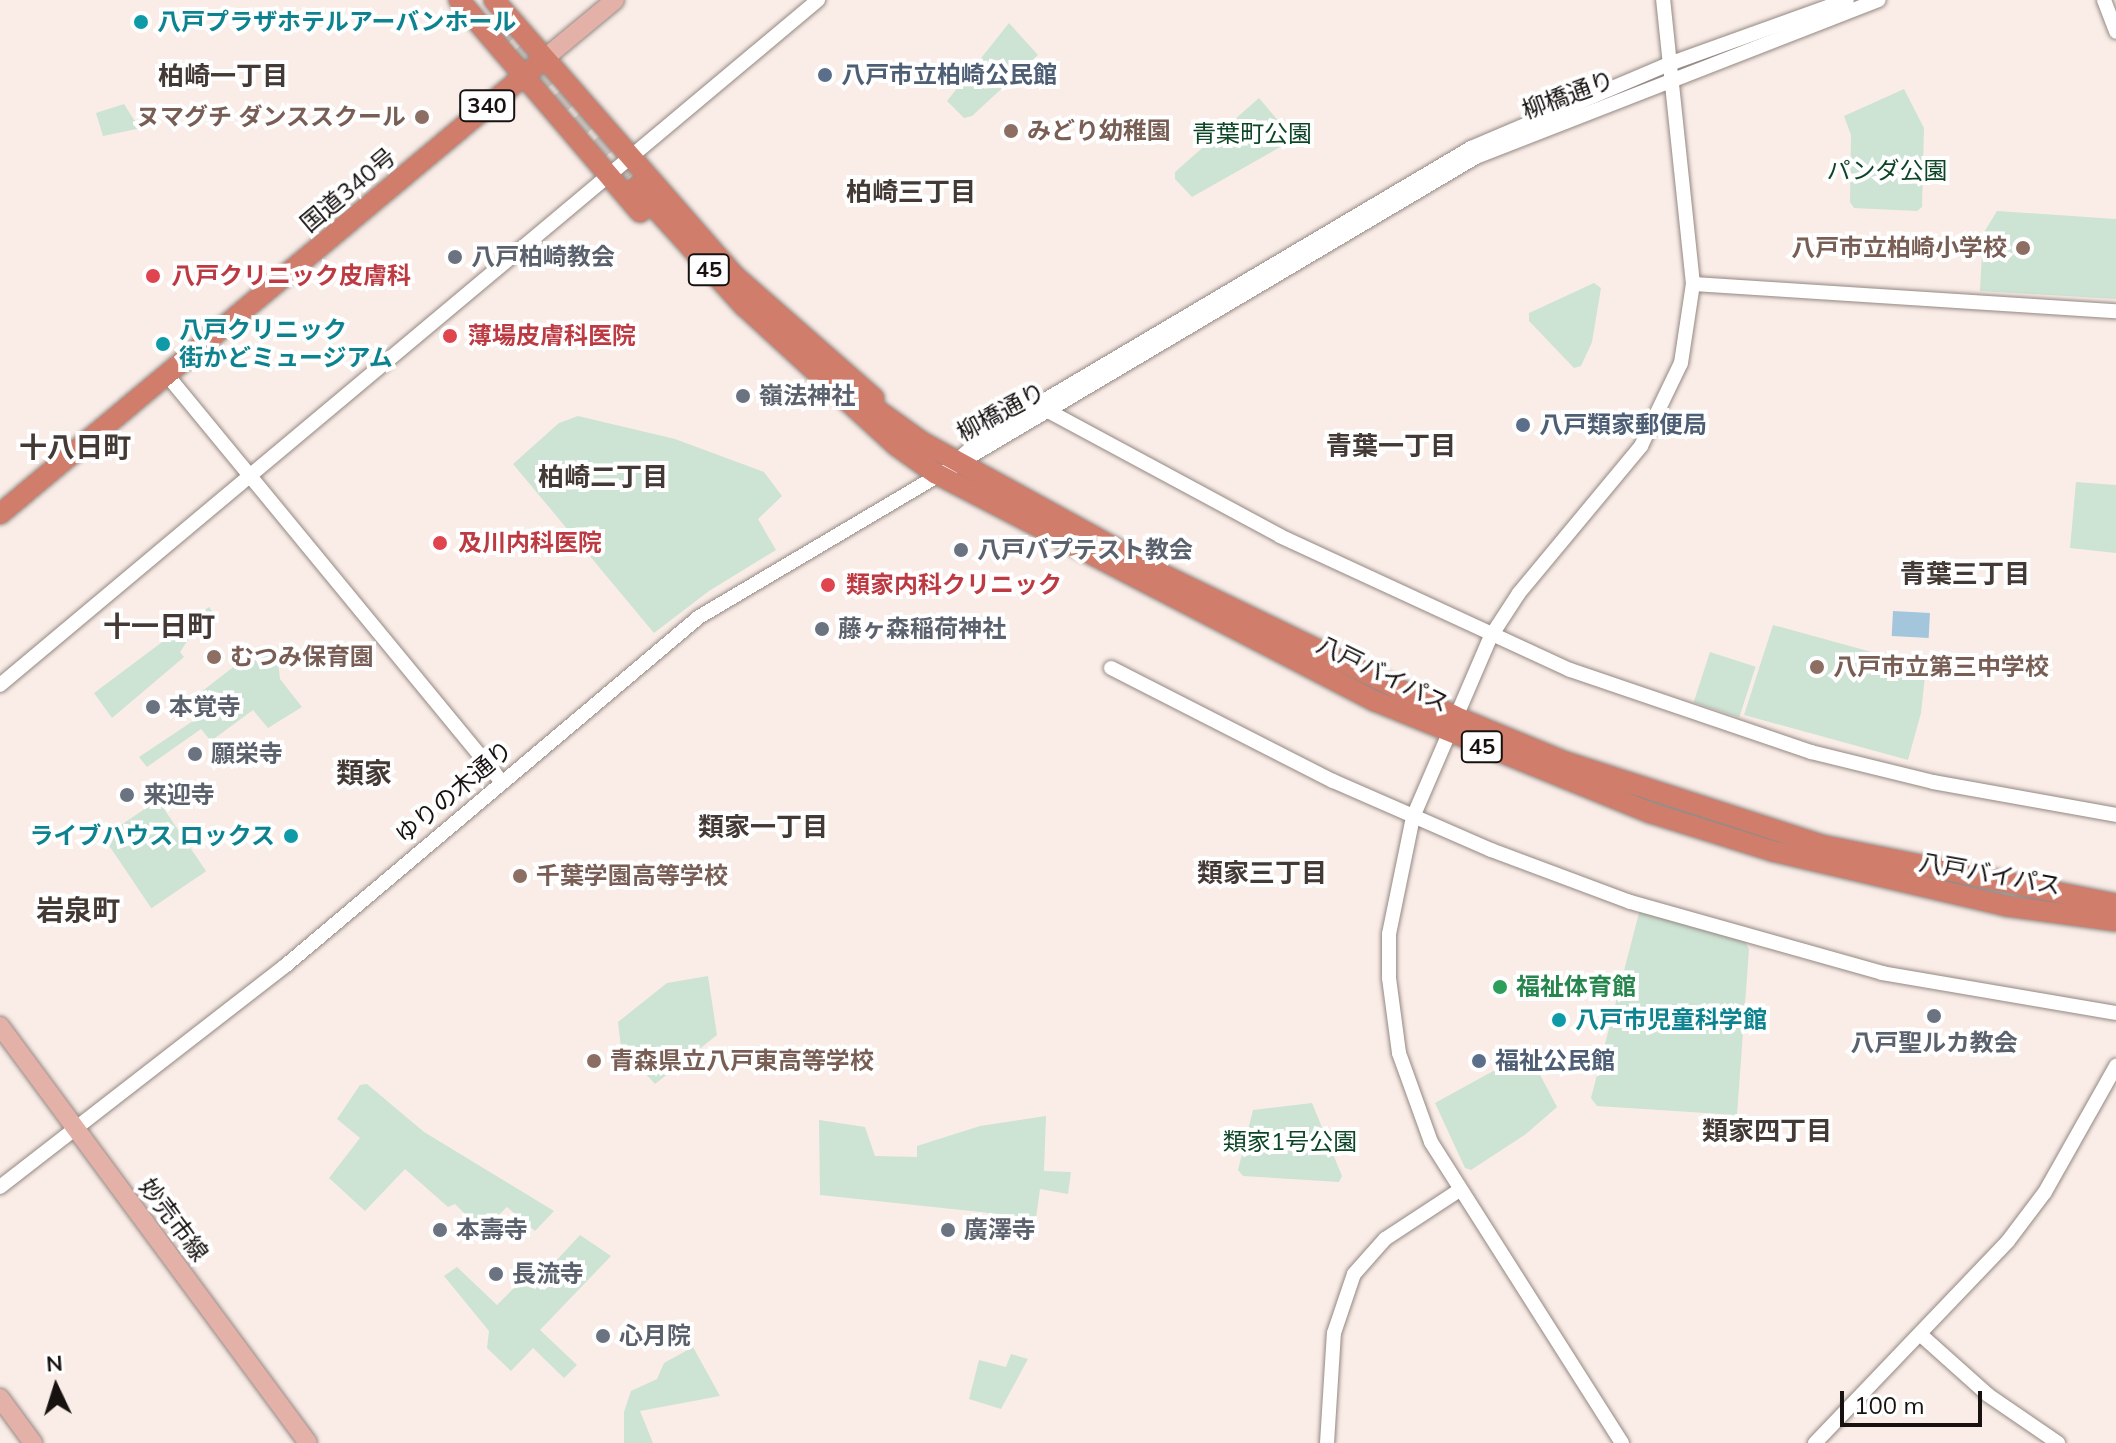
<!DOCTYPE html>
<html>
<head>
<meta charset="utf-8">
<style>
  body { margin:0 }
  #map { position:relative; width:2116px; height:1443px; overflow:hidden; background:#faede7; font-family:Mulish,"Noto Sans JP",sans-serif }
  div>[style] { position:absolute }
  .green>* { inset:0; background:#cde3d3; transform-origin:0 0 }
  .water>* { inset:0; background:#a4c6dd; transform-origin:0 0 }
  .highway-tunnel>* { height:20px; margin-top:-10px; transform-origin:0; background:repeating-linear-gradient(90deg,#d8ccc7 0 20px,transparent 0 30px) }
  .roads { filter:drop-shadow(0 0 2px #948883) drop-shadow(0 0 2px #948883) }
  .minor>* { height:14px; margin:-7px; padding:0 7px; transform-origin:7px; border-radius:7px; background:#fff }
  .major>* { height:18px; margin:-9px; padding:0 9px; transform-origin:9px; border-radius:9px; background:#e3b1a7 }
  .highway>* { height:20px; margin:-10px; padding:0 10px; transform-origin:10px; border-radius:10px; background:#d17d6c }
  .dots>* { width:22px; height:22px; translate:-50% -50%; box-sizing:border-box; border:4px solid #fff; border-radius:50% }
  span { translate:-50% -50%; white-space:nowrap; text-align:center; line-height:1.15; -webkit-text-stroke:8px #fff; paint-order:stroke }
  .shield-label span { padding:2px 6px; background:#fff; border:2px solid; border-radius:6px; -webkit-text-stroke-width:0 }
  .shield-label { font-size:22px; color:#171210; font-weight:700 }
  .culture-label { font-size:24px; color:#0d838f; font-weight:700 }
  .left { translate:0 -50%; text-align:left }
  .right { translate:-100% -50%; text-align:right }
  .service-label { font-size:24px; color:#4e5e75; font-weight:700 }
  .street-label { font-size:24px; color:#171210 }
  .education-label { font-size:24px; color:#785e54; font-weight:700 }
  .park-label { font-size:24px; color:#0d4627 }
  .worship-label { font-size:24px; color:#5b616d; font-weight:700 }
  .health-label { font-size:24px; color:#be3a42; font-weight:700 }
  .leisure-label { font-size:24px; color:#27864d; font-weight:700 }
  .neighbourhood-label { font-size:26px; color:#443a35; font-weight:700 }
  .quarter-label { font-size:28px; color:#443a35; font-weight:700 }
  .north { position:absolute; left:16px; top:1347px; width:80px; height:80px; -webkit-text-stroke:6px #fff; paint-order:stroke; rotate:356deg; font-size:22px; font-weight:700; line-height:32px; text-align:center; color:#171210 }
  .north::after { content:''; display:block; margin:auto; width:28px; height:36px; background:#171210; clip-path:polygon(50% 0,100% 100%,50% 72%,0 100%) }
  .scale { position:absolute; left:1840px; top:1391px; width:142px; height:36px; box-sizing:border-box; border:4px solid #171210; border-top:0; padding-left:10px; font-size:24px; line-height:28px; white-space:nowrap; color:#171210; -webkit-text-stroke:6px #fff; paint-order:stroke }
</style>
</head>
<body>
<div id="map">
  <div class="green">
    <div style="clip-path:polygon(1009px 23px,1038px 55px,972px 116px,964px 118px,947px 101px)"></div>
    <div style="clip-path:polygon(1904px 89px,1924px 128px,1922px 207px,1917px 211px,1854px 208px,1850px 202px,1851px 135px,1844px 116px)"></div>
    <div style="clip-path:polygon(1259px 98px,1291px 136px,1289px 142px,1192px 197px,1175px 179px,1175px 172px)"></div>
    <div style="clip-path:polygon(124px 104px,134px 120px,151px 126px,103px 136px,96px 113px)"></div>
    <div style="clip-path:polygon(1997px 211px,2116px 219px,2116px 299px,1980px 291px,1983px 234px)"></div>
    <div style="clip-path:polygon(1594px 283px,1601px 288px,1592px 342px,1581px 366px,1574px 368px,1529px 321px,1529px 313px)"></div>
    <div style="clip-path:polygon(578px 416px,675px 439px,764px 472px,782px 496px,758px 519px,776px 550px,709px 591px,654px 633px,513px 464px,559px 423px)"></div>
    <div style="clip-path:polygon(2076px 482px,2116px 485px,2116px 553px,2070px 548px)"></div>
    <div style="clip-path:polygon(209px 607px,217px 618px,188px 640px,180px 652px,184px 657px,112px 718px,94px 693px)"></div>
    <div style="clip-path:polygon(1773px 625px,1926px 667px,1921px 713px,1908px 760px,1744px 715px)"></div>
    <div style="clip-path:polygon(254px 651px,277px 651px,280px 679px,302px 707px,268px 728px,253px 710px,211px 741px,201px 729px,147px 767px,139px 757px,193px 721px,183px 706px)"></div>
    <div style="left:1710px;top:652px;width:48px;height:53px;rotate:18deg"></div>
    <div style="left:158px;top:800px;width:86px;height:66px;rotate:56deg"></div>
    <div style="clip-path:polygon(1640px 909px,1745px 942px,1749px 949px,1737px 1115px,1597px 1106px,1591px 1098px)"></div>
    <div style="clip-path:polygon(708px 976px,717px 1035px,655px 1084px,621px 1047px,618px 1022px,667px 983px)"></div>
    <div style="clip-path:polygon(1528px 1052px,1557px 1107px,1526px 1134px,1471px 1170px,1465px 1168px,1435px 1103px)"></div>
    <div style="clip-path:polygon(367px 1084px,424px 1132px,554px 1211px,535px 1231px,507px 1207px,482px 1231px,455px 1204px,448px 1207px,405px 1169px,365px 1211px,329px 1178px,360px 1138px,337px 1119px,360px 1085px)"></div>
    <div style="clip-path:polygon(1312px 1103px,1342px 1176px,1339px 1182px,1243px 1176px,1238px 1170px,1253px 1110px)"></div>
    <div style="clip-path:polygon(1046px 1116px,1044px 1171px,1071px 1172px,1068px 1194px,1040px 1189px,1036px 1218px,820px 1195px,819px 1120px,865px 1127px,875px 1156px,917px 1157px,917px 1146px,980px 1126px)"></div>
    <div style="clip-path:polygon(580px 1235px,611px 1256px,540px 1330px,577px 1365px,564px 1378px,533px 1348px,511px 1371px,487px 1348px,489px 1331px,444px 1276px,457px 1267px,497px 1305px,534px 1268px,543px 1275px)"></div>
    <div style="clip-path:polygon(693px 1347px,720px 1396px,640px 1411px,653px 1443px,624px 1443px,624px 1412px,631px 1391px,657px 1379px,664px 1363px)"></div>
    <div style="clip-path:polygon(1011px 1354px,1028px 1359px,1001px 1409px,969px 1399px,979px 1360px,1006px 1367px)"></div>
  </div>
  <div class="water">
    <div style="left:1893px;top:611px;width:37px;height:25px;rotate:3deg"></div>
  </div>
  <div class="highway-tunnel">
    <div style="left:497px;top:26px;width:213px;rotate:49.2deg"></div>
  </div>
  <div class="roads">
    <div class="minor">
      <div style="left:2104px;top:0;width:34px;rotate:69deg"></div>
      <div style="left:1693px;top:284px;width:424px;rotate:3.7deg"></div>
      <div style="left:167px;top:375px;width:526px;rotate:50.56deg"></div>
      <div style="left:1039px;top:406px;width:274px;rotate:28.3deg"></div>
      <div style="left:1280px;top:536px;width:319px;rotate:24.8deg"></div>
      <div style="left:1570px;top:670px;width:255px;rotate:18.8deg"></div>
      <div style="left:1811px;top:752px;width:126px;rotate:13.8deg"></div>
      <div style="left:1933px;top:782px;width:186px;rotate:10.2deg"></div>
      <div style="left:961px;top:457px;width:33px;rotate:-41deg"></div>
      <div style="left:986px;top:435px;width:564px;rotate:-30.62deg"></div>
      <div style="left:1471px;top:148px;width:215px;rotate:-23deg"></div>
      <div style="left:1669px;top:64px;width:189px;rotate:-19.8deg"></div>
      <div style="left:1111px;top:668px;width:249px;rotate:27deg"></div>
      <div style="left:1333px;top:781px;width:172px;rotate:23.6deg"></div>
      <div style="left:1491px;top:850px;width:148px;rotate:20.5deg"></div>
      <div style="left:1630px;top:902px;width:262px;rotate:15.7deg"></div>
      <div style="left:1882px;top:973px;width:237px;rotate:9.7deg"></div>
      <div style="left:0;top:685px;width:1067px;rotate:-39.94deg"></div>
      <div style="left:0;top:1187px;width:361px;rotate:-37.8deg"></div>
      <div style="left:285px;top:966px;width:541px;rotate:-40.13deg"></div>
      <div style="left:699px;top:617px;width:903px;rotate:-30.63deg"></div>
      <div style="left:1476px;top:157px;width:432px;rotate:-21.3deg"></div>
      <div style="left:1921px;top:1335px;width:90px;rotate:41.8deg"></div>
      <div style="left:1988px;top:1395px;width:85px;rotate:34.4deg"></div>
      <div style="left:1327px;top:1443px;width:110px;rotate:-86.4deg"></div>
      <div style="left:1334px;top:1333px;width:62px;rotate:-71.3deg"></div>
      <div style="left:1354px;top:1274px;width:47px;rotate:-48.5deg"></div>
      <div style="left:1385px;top:1239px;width:87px;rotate:-33.3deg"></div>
      <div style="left:1622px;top:1443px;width:356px;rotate:-122.4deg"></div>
      <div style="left:1431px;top:1142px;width:95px;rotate:-109.8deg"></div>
      <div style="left:1399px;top:1053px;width:76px;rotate:-97.6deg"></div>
      <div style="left:1389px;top:978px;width:44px;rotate:-90deg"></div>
      <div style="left:1389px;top:934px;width:119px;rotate:-78.4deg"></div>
      <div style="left:1413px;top:817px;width:197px;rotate:-66.7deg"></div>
      <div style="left:1491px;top:636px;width:51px;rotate:-56.9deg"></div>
      <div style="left:1519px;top:593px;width:191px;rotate:-50.3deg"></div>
      <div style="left:1641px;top:446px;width:92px;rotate:-64.3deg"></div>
      <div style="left:1681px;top:363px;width:80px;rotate:-81.4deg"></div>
      <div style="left:1693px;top:284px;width:286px;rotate:-96deg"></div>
      <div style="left:1815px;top:1443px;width:279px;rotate:-46.3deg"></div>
      <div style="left:2008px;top:1241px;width:61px;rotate:-52.9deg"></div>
      <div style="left:2045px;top:1192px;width:145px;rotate:-60.6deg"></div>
    </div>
    <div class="major">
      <div style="left:544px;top:59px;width:92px;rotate:-39.7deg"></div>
      <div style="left:0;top:1026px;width:518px;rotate:53.55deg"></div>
      <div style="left:0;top:1398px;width:56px;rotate:53.7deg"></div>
    </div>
    <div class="highway">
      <div style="left:459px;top:0;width:279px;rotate:49.5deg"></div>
      <div style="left:494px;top:0;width:366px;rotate:48.9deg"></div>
      <div style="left:735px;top:276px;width:185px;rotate:41.3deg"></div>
      <div style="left:636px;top:187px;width:161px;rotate:47.8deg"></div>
      <div style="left:744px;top:306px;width:207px;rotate:42.5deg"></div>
      <div style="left:897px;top:446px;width:47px;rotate:35.4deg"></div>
      <div style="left:935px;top:473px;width:496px;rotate:27.4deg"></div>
      <div style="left:1375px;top:701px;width:298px;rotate:22.1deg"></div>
      <div style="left:1651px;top:813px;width:127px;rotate:17.4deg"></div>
      <div style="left:1772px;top:851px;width:240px;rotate:13.2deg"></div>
      <div style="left:2006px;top:906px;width:111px;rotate:7.8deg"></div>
      <div style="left:858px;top:396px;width:79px;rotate:35.7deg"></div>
      <div style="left:922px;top:442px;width:274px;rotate:28.8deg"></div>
      <div style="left:1162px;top:574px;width:325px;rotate:25.9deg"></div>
      <div style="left:1454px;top:716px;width:115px;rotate:22.5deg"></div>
      <div style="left:1560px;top:760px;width:274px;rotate:18deg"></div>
      <div style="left:1821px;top:845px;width:301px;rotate:11.3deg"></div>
      <div style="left:0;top:514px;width:709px;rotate:-39.91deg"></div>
    </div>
  </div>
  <div class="dots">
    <div style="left:141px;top:22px;background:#0f9aa8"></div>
    <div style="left:825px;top:75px;background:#5c6f8a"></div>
    <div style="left:422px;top:117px;background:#8d6e63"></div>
    <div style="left:1011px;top:131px;background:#8d6e63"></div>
    <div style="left:2023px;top:248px;background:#8d6e63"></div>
    <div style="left:455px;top:257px;background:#6b7280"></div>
    <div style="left:153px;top:276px;background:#e0444e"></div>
    <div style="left:450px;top:336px;background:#e0444e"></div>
    <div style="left:163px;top:344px;background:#0f9aa8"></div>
    <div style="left:743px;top:396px;background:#6b7280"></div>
    <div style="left:1523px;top:425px;background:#5c6f8a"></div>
    <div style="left:440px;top:543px;background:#e0444e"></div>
    <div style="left:961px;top:550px;background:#6b7280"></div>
    <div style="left:828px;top:585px;background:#e0444e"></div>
    <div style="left:822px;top:629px;background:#6b7280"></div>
    <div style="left:214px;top:657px;background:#8d6e63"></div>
    <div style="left:1817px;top:667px;background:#8d6e63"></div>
    <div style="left:153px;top:707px;background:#6b7280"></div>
    <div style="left:195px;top:754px;background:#6b7280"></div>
    <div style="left:127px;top:795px;background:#6b7280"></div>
    <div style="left:291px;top:836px;background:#0f9aa8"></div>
    <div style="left:520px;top:876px;background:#8d6e63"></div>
    <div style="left:1500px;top:987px;background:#2e9e5b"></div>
    <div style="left:1934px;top:1016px;background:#6b7280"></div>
    <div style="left:1559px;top:1020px;background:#0f9aa8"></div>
    <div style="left:594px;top:1061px;background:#8d6e63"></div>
    <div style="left:1479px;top:1061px;background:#5c6f8a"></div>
    <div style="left:440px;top:1230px;background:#6b7280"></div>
    <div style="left:948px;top:1230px;background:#6b7280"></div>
    <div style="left:496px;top:1274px;background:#6b7280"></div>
    <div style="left:603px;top:1336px;background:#6b7280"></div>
  </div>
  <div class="shield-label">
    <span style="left:487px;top:106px">340</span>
    <span style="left:709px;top:270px">45</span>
    <span style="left:1482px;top:747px">45</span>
  </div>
  <div class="culture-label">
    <span class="left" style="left:157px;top:22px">八戸プラザホテルアーバンホール</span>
    <span class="left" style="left:179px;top:344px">八戸クリニック<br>街かどミュージアム</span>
    <span class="right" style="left:275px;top:836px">ライブハウス ロックス</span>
    <span class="left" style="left:1575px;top:1020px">八戸市児童科学館</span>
  </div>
  <div class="service-label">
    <span class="left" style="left:841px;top:75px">八戸市立柏崎公民館</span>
    <span class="left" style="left:1539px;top:425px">八戸類家郵便局</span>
    <span class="left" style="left:1495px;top:1061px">福祉公民館</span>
  </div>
  <div class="street-label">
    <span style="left:1568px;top:95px;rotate:-20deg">柳橋通り</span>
    <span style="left:348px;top:190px;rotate:-40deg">国道340号</span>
    <span style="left:1001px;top:412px;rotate:-28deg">柳橋通り</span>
    <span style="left:1383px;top:674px;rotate:26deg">八戸バイパス</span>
    <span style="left:454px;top:792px;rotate:-40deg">ゆりの木通り</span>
    <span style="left:1990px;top:874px;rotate:10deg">八戸バイパス</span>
    <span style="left:174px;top:1220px;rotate:53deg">妙売市線</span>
  </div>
  <div class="education-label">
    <span class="right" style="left:406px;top:117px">ヌマグチ ダンススクール</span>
    <span class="left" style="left:1027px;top:131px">みどり幼稚園</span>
    <span class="right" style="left:2007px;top:248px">八戸市立柏崎小学校</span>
    <span class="left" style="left:230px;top:657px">むつみ保育園</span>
    <span class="left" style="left:1833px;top:667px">八戸市立第三中学校</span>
    <span class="left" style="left:536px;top:876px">千葉学園高等学校</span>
    <span class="left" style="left:610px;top:1061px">青森県立八戸東高等学校</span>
  </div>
  <div class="park-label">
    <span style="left:1252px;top:134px">青葉町公園</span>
    <span style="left:1887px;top:171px">パンダ公園</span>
    <span style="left:1290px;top:1142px">類家1号公園</span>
  </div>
  <div class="worship-label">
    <span class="left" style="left:471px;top:257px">八戸柏崎教会</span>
    <span class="left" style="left:759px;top:396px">嶺法神社</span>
    <span class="left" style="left:977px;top:550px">八戸バプテスト教会</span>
    <span class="left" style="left:838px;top:629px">藤ヶ森稲荷神社</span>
    <span class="left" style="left:169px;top:707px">本覚寺</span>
    <span class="left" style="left:211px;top:754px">願栄寺</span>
    <span class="left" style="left:143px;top:795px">来迎寺</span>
    <span style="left:1934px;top:1043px">八戸聖ルカ教会</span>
    <span class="left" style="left:456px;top:1230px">本壽寺</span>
    <span class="left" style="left:964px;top:1230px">廣澤寺</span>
    <span class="left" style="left:512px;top:1274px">長流寺</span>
    <span class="left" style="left:619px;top:1336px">心月院</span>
  </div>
  <div class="health-label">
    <span class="left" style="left:171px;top:276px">八戸クリニック皮膚科</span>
    <span class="left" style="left:468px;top:336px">薄場皮膚科医院</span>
    <span class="left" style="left:458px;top:543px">及川内科医院</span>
    <span class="left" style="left:846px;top:585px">類家内科クリニック</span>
  </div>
  <div class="leisure-label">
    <span class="left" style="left:1516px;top:987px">福祉体育館</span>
  </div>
  <div class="neighbourhood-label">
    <span style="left:223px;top:76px">柏崎一丁目</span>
    <span style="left:911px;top:192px">柏崎三丁目</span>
    <span style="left:1391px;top:446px">青葉一丁目</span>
    <span style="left:603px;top:477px">柏崎二丁目</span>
    <span style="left:1965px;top:574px">青葉三丁目</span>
    <span style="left:763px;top:827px">類家一丁目</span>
    <span style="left:1262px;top:873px">類家三丁目</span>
    <span style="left:1767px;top:1131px">類家四丁目</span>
  </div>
  <div class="quarter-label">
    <span style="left:75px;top:447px">十八日町</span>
    <span style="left:159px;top:626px">十一日町</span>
    <span style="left:364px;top:773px">類家</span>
    <span style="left:78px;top:910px">岩泉町</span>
  </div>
  <div class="north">N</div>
  <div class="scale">100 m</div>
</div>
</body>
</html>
